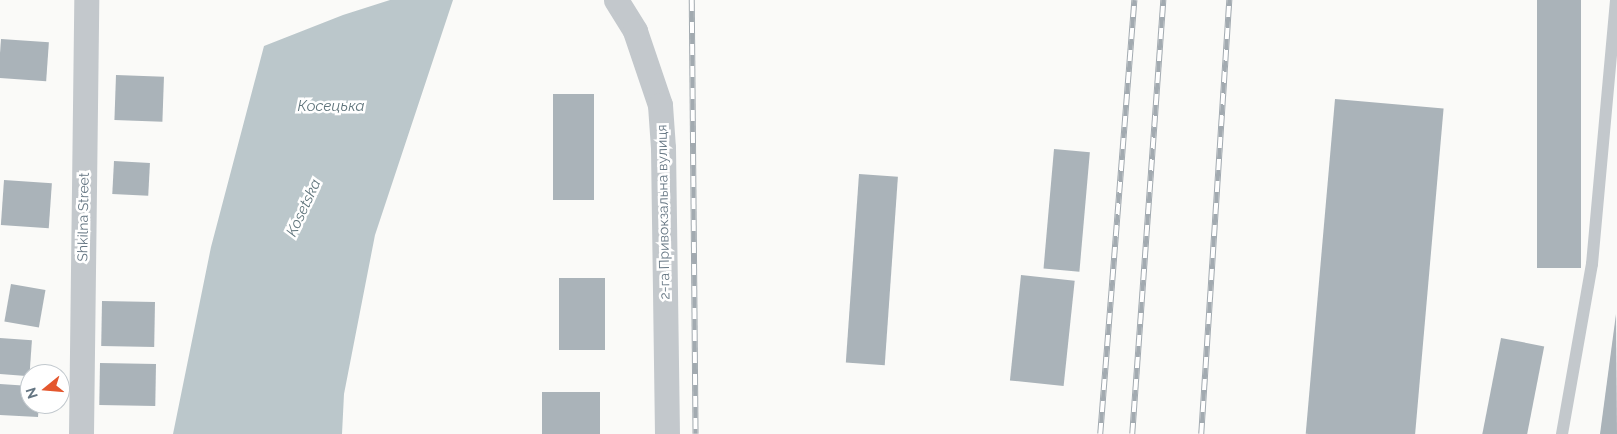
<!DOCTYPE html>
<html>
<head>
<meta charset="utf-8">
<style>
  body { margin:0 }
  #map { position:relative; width:1617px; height:434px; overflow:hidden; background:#fafaf8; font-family:Raleway,sans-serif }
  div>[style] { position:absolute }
  .water>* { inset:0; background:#bbc7cb }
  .building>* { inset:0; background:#aab3b9; transform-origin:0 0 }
  .service>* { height:12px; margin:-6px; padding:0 6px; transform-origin:6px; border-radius:6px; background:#c3c8cc }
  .minor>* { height:25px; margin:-12.5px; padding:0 12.5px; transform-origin:12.5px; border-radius:12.5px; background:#c3c8cc }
  .rail>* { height:5.5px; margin-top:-2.75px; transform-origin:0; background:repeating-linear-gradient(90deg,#fff 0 11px,#a2aab0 0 22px); box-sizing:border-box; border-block:1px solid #a2aab0 }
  span { translate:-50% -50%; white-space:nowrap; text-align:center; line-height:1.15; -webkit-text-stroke:5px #fff; paint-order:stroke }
  .street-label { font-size:14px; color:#657683 }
  .water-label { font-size:15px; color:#60757c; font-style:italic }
  .north { position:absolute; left:20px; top:364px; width:50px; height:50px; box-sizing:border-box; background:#fff; border:1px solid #c1c8cd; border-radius:50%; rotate:253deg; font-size:14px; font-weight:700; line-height:20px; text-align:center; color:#657683 }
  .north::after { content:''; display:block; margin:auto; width:18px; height:22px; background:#e4572e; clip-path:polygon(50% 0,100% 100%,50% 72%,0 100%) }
</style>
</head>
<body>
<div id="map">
  <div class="water">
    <div style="clip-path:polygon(390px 0,453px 0,375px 235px,344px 394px,342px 434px,173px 434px,211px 247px,264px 46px,343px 15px)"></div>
  </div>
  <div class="building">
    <div style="left:1537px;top:0;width:44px;height:268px"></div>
    <div style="left:1px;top:39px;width:48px;height:39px;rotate:4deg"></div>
    <div style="left:116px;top:75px;width:48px;height:45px;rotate:2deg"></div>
    <div style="left:553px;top:94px;width:41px;height:106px"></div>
    <div style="left:1335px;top:99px;width:109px;height:336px;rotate:5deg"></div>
    <div style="left:1054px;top:149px;width:36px;height:120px;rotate:5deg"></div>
    <div style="left:114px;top:161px;width:36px;height:33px;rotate:3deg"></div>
    <div style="left:859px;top:174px;width:39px;height:189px;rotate:4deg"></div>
    <div style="left:4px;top:180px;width:48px;height:45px;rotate:4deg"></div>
    <div style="left:1021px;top:275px;width:54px;height:106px;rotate:6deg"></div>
    <div style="left:559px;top:278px;width:46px;height:72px"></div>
    <div style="left:11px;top:284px;width:35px;height:38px;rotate:10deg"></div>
    <div style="left:102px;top:301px;width:53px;height:45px;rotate:1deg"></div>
    <div style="clip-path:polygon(1616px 314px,1617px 434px,1600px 434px)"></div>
    <div style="left:0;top:338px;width:32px;height:36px;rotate:4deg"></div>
    <div style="left:1501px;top:338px;width:44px;height:98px;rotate:11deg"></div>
    <div style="left:100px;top:363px;width:56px;height:42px;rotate:1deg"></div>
    <div style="clip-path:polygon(0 384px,30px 386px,30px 404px,39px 404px,38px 417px,0 415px)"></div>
    <div style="left:542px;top:392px;width:58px;height:42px"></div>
  </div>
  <div class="service">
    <div style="left:1562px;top:434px;width:173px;rotate:-80deg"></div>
    <div style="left:1592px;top:264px;width:265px;rotate:-84.8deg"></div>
  </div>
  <div class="minor">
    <div style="left:616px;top:0;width:36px;rotate:58deg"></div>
    <div style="left:635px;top:31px;width:78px;rotate:71.3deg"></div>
    <div style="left:660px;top:105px;width:43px;rotate:86deg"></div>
    <div style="left:663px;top:148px;width:286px;rotate:89.2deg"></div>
    <div style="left:81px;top:434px;width:434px;rotate:-89.3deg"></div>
  </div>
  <div class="rail">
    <div style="left:692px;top:0;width:434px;rotate:89.5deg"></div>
    <div style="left:1100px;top:434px;width:435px;rotate:-85.5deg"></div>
    <div style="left:1132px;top:434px;width:435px;rotate:-85.9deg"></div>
    <div style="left:1201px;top:434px;width:435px;rotate:-86.3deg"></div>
  </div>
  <div class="street-label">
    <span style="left:663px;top:212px;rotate:-91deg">2-га Привокзальна вулиця</span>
    <span style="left:83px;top:217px;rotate:-89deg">Shkilna Street</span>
  </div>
  <div class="water-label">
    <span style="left:331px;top:107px">Косецька</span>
    <span style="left:304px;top:208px;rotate:-65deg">Kosetska</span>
  </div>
  <div class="north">N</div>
</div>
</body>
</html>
